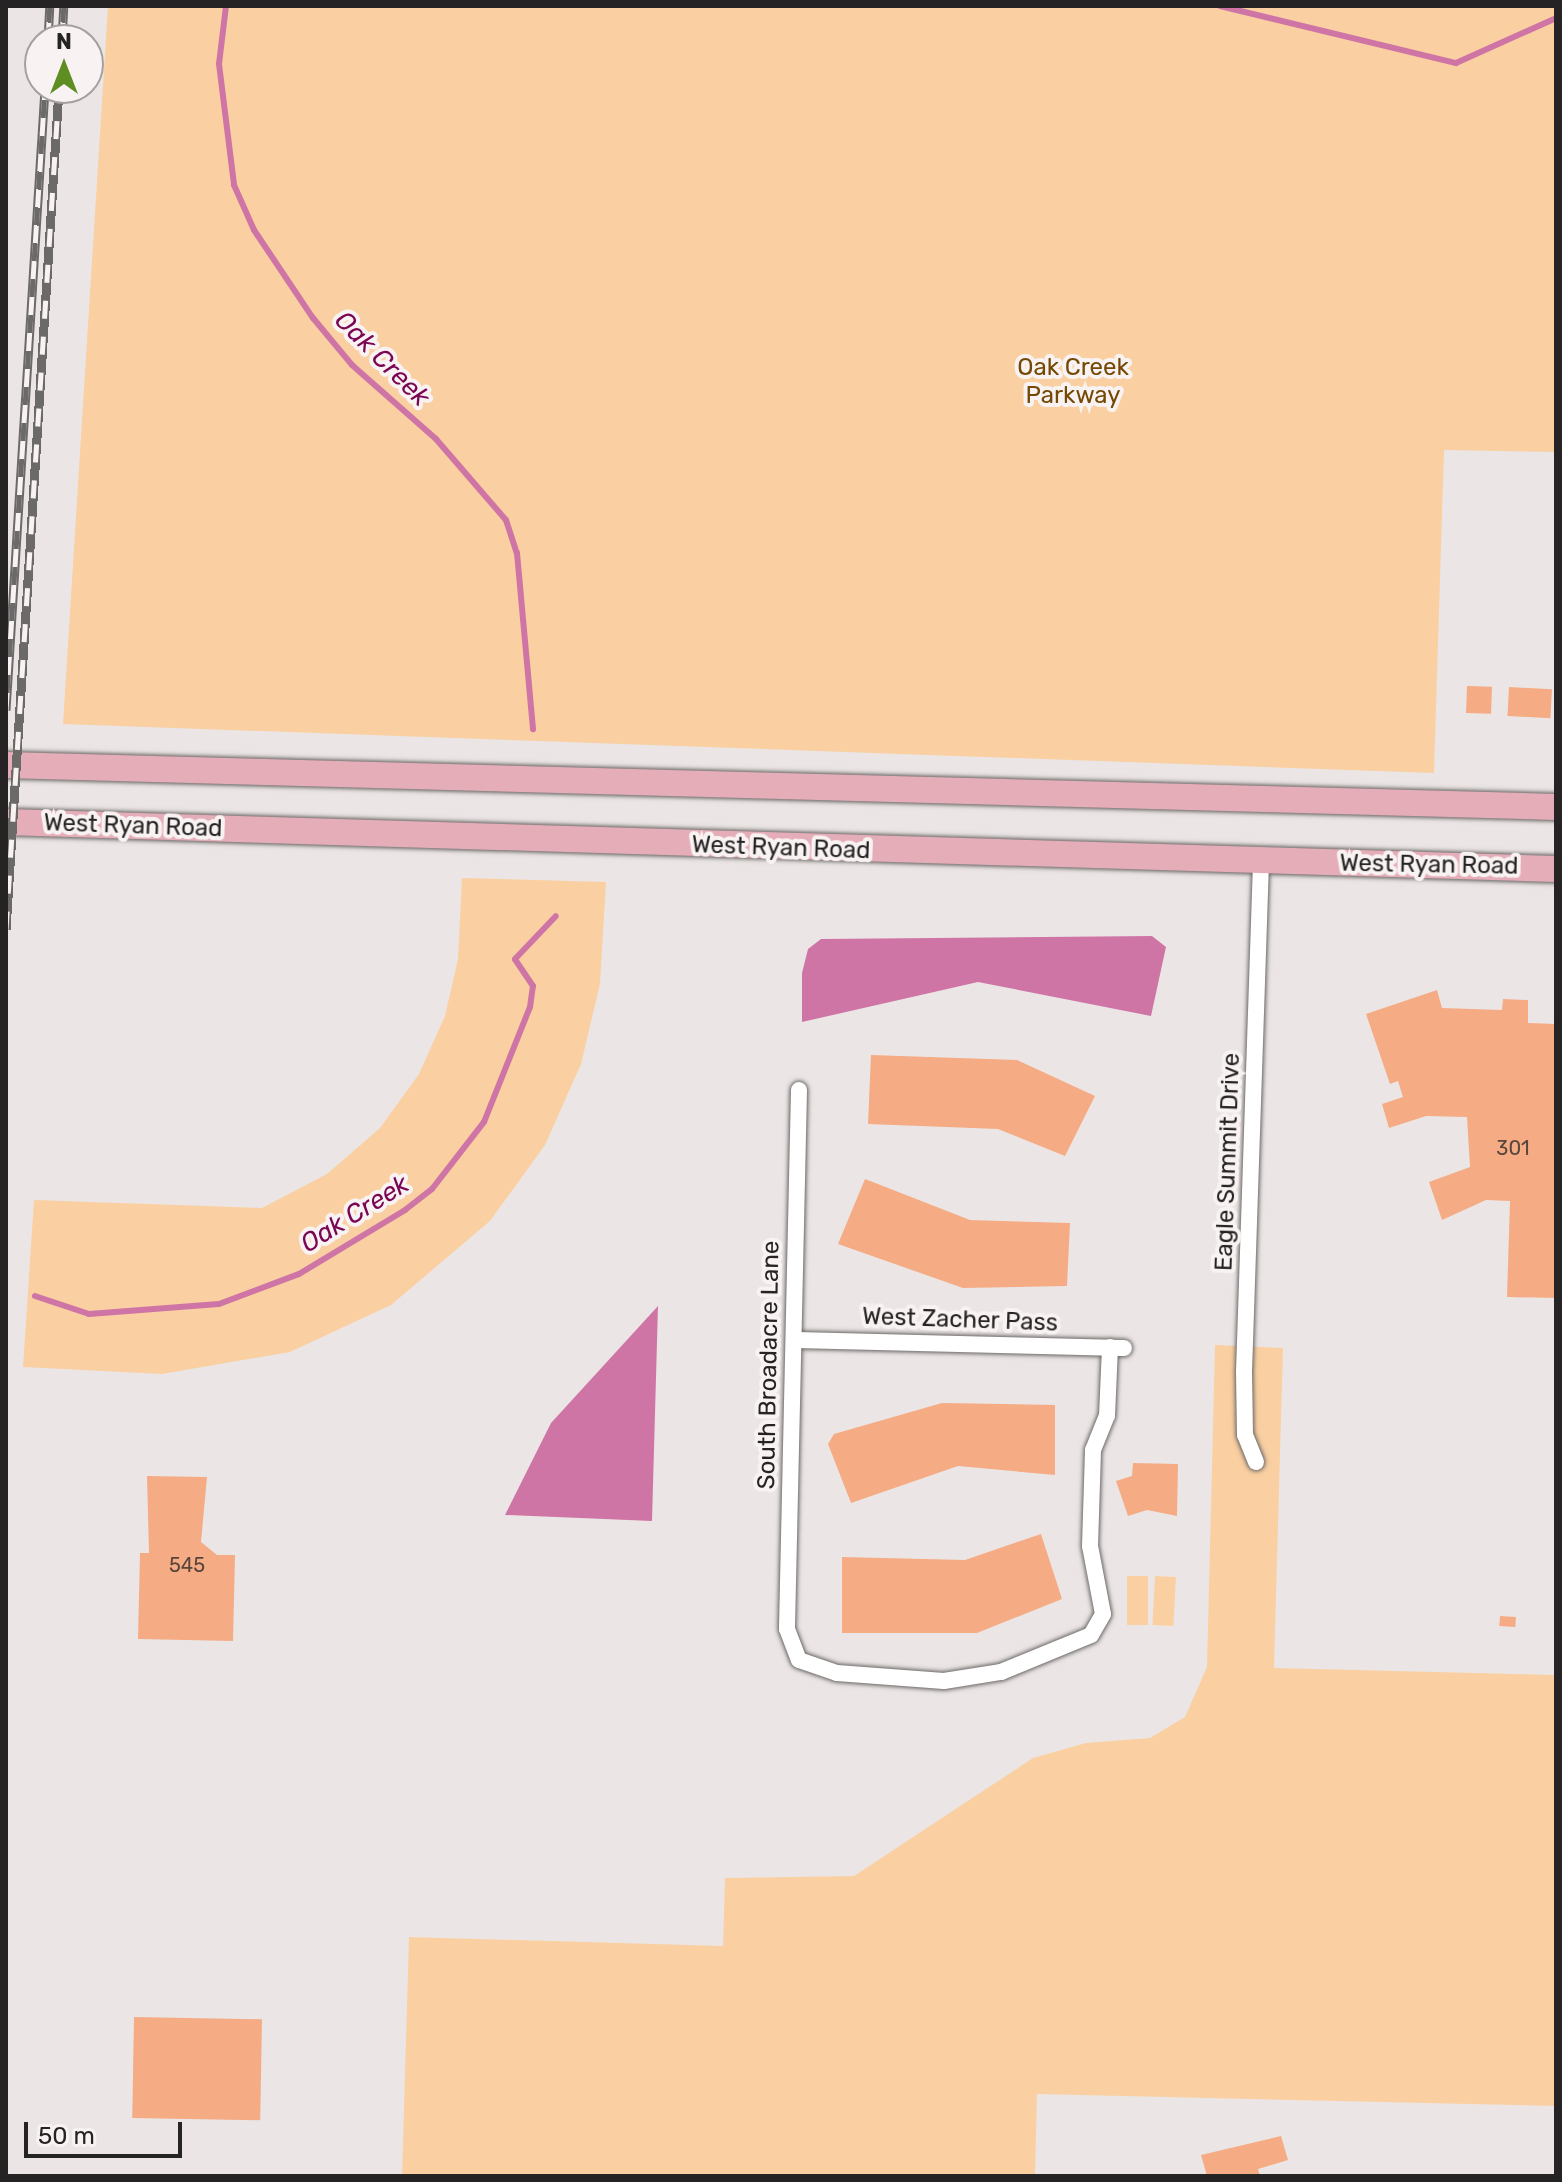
<!DOCTYPE html>
<html>
<head>
<meta charset="utf-8">
<style>
  body { margin:0 }
  #map { position:relative; width:1562px; height:2182px; overflow:hidden; background:#ebe6e5; font-family:Rubik,sans-serif }
  div>[style] { position:absolute }
  .green>* { inset:0; background:#fad0a2; transform-origin:0 0 }
  .water>* { inset:0; background:#cf75a6 }
  .stream>* { height:6px; margin:-3px; padding:0 3px; transform-origin:3px; border-radius:3px; background:#cf75a6 }
  .building>* { inset:0; background:#f5ab84; transform-origin:0 0 }
  .roads { filter:drop-shadow(0 0 2px #6d6968) drop-shadow(0 0 2px #6d6968) }
  .minor>* { height:16px; margin:-8px; padding:0 8px; transform-origin:8px; border-radius:8px; background:#fff }
  .primary>* { height:26px; margin:-13px; padding:0 13px; transform-origin:13px; border-radius:13px; background:#e5adb8 }
  .rail>* { height:9px; margin-top:-4.5px; transform-origin:0; background:repeating-linear-gradient(90deg,#f8f3f2 0 18px,#6c6969 0 36px); box-sizing:border-box; border-block:2px solid #6c6969 }
  span { translate:-50% -50%; white-space:nowrap; text-align:center; line-height:1.15; -webkit-text-stroke:8px #f8f3f2; paint-order:stroke }
  .number-label { font-size:20px; color:#59453b }
  .number-label span { -webkit-text-stroke-width:0 }
  .park-label { font-size:24px; color:#754804 }
  .street-label { font-size:24px; color:#252323 }
  .water-label { font-size:26px; color:#790553; font-style:italic }
  .frame { position:absolute; inset:0; border:8px solid #252323; pointer-events:none }
  .north { position:absolute; left:24px; top:24px; width:80px; height:80px; box-sizing:border-box; background:#f8f3f2; border:2px solid #a4a09f; border-radius:50%; rotate:0deg; font-size:22px; font-weight:700; line-height:32px; text-align:center; color:#252323 }
  .north::after { content:''; display:block; margin:auto; width:28px; height:36px; background:#5e8d22; clip-path:polygon(50% 0,100% 100%,50% 72%,0 100%) }
  .scale { position:absolute; left:24px; top:2122px; width:158px; height:36px; box-sizing:border-box; border:4px solid #252323; border-top:0; padding-left:10px; font-size:24px; line-height:28px; white-space:nowrap; color:#252323; -webkit-text-stroke:6px #f8f3f2; paint-order:stroke }
</style>
</head>
<body>
<div id="map">
  <div class="green">
    <div style="clip-path:polygon(108px 6px,1556px 6px,1556px 452px,1444px 450px,1434px 773px,63px 724px)"></div>
    <div style="clip-path:polygon(462px 878px,606px 882px,600px 984px,581px 1064px,545px 1145px,490px 1221px,391px 1305px,290px 1352px,162px 1374px,23px 1367px,34px 1200px,262px 1208px,327px 1174px,380px 1128px,419px 1074px,445px 1016px,458px 959px)"></div>
    <div style="clip-path:polygon(1215px 1345px,1283px 1348px,1274px 1668px,1556px 1675px,1556px 2106px,1037px 2094px,1035px 2176px,402px 2176px,409px 1937px,723px 1946px,725px 1878px,854px 1876px,1033px 1758px,1086px 1743px,1150px 1738px,1185px 1717px,1207px 1667px)"></div>
    <div style="left:1127px;top:1576px;width:21px;height:49px"></div>
    <div style="left:1155px;top:1576px;width:21px;height:49px;rotate:3deg"></div>
  </div>
  <div class="water">
    <div style="clip-path:polygon(1152px 936px,1166px 947px,1151px 1016px,978px 982px,802px 1022px,802px 973px,808px 949px,821px 939px)"></div>
    <div style="clip-path:polygon(658px 1306px,652px 1521px,505px 1515px,551px 1423px)"></div>
  </div>
  <div class="stream">
    <div style="left:226px;top:6px;width:58px;rotate:96.9deg"></div>
    <div style="left:219px;top:64px;width:122px;rotate:82.9deg"></div>
    <div style="left:234px;top:185px;width:49px;rotate:66deg"></div>
    <div style="left:254px;top:230px;width:106px;rotate:56.2deg"></div>
    <div style="left:313px;top:318px;width:61px;rotate:50.3deg"></div>
    <div style="left:352px;top:365px;width:112px;rotate:41.4deg"></div>
    <div style="left:436px;top:439px;width:107px;rotate:49.2deg"></div>
    <div style="left:506px;top:520px;width:35px;rotate:72deg"></div>
    <div style="left:517px;top:553px;width:177px;rotate:84.8deg"></div>
    <div style="left:1220px;top:6px;width:243px;rotate:13.6deg"></div>
    <div style="left:1456px;top:63px;width:110px;rotate:-24.2deg"></div>
    <div style="left:35px;top:1296px;width:57px;rotate:18.4deg"></div>
    <div style="left:89px;top:1314px;width:130px;rotate:-4.4deg"></div>
    <div style="left:219px;top:1304px;width:85px;rotate:-20.6deg"></div>
    <div style="left:299px;top:1274px;width:124px;rotate:-31.1deg"></div>
    <div style="left:405px;top:1210px;width:34px;rotate:-38deg"></div>
    <div style="left:432px;top:1189px;width:85px;rotate:-52.2deg"></div>
    <div style="left:484px;top:1122px;width:124px;rotate:-68.2deg"></div>
    <div style="left:530px;top:1007px;width:21px;rotate:-82deg"></div>
    <div style="left:533px;top:986px;width:32px;rotate:-124deg"></div>
    <div style="left:515px;top:959px;width:59px;rotate:-46.4deg"></div>
  </div>
  <div class="building">
    <div style="left:1467px;top:686px;width:25px;height:27px;rotate:2deg"></div>
    <div style="left:1509px;top:687px;width:43px;height:29px;rotate:3deg"></div>
    <div style="clip-path:polygon(1437px 990px,1442px 1008px,1502px 1010px,1503px 999px,1528px 1000px,1528px 1023px,1556px 1024px,1556px 1298px,1507px 1297px,1510px 1201px,1486px 1200px,1442px 1220px,1429px 1182px,1470px 1167px,1467px 1117px,1426px 1116px,1389px 1128px,1382px 1104px,1403px 1097px,1398px 1081px,1390px 1084px,1366px 1014px)"></div>
    <div style="clip-path:polygon(871px 1055px,1017px 1060px,1095px 1096px,1065px 1156px,998px 1129px,868px 1124px)"></div>
    <div style="clip-path:polygon(865px 1179px,970px 1220px,1070px 1223px,1067px 1286px,963px 1288px,838px 1244px)"></div>
    <div style="clip-path:polygon(942px 1403px,1055px 1405px,1055px 1475px,958px 1466px,851px 1503px,828px 1444px,834px 1434px)"></div>
    <div style="clip-path:polygon(1133px 1463px,1178px 1464px,1177px 1516px,1147px 1510px,1128px 1516px,1116px 1481px,1132px 1476px)"></div>
    <div style="clip-path:polygon(147px 1476px,207px 1477px,201px 1542px,217px 1555px,235px 1555px,233px 1641px,138px 1639px,140px 1553px,149px 1553px)"></div>
    <div style="clip-path:polygon(1041px 1534px,1062px 1599px,977px 1633px,842px 1633px,842px 1557px,965px 1560px)"></div>
    <div style="left:1500px;top:1616px;width:16px;height:10px;rotate:4deg"></div>
    <div style="left:134px;top:2017px;width:128px;height:101px;rotate:1deg"></div>
    <div style="clip-path:polygon(1281px 2136px,1288px 2160px,1258px 2169px,1260px 2176px,1207px 2176px,1201px 2155px)"></div>
  </div>
  <div class="roads">
    <div class="minor">
      <div style="left:799px;top:1090px;width:539px;rotate:91.28deg"></div>
      <div style="left:787px;top:1629px;width:33px;rotate:69deg"></div>
      <div style="left:799px;top:1660px;width:40px;rotate:18.9deg"></div>
      <div style="left:837px;top:1673px;width:107px;rotate:4.3deg"></div>
      <div style="left:944px;top:1681px;width:58px;rotate:-9deg"></div>
      <div style="left:1001px;top:1672px;width:97px;rotate:-22.3deg"></div>
      <div style="left:1091px;top:1635px;width:24px;rotate:-60deg"></div>
      <div style="left:1103px;top:1614px;width:69px;rotate:-100.8deg"></div>
      <div style="left:1090px;top:1546px;width:96px;rotate:-88.2deg"></div>
      <div style="left:1093px;top:1450px;width:37px;rotate:-68deg"></div>
      <div style="left:1107px;top:1416px;width:69px;rotate:-87.5deg"></div>
      <div style="left:794px;top:1340px;width:330px;rotate:1.4deg"></div>
      <div style="left:1256px;top:1462px;width:29px;rotate:-112deg"></div>
      <div style="left:1245px;top:1435px;width:63px;rotate:-90.9deg"></div>
      <div style="left:1244px;top:1372px;width:511px;rotate:-88.09deg"></div>
    </div>
    <div class="primary">
      <div style="left:6px;top:765px;width:1551px;rotate:1.55deg"></div>
      <div style="left:6px;top:822px;width:1551px;rotate:1.74deg"></div>
    </div>
  </div>
  <div class="rail">
    <div style="left:48px;top:40px;width:34px;rotate:-87deg"></div>
    <div style="left:62px;top:40px;width:34px;rotate:-87deg"></div>
    <div style="left:6px;top:710px;width:623px;rotate:-86.41deg"></div>
    <div style="left:6px;top:929px;width:843px;rotate:-86.39deg"></div>
  </div>
  <div class="number-label">
    <span style="left:1513px;top:1148px">301</span>
    <span style="left:187px;top:1565px">545</span>
  </div>
  <div class="park-label">
    <span style="left:1073px;top:382px">Oak Creek<br>Parkway</span>
  </div>
  <div class="street-label">
    <span style="left:133px;top:826px;rotate:2deg">West Ryan Road</span>
    <span style="left:781px;top:848px;rotate:2deg">West Ryan Road</span>
    <span style="left:1429px;top:865px;rotate:1deg">West Ryan Road</span>
    <span style="left:1228px;top:1162px;rotate:-88deg">Eagle Summit Drive</span>
    <span style="left:960px;top:1320px;rotate:2deg">West Zacher Pass</span>
    <span style="left:769px;top:1365px;rotate:-89deg">South Broadacre Lane</span>
  </div>
  <div class="water-label">
    <span style="left:382px;top:359px;rotate:45deg">Oak Creek</span>
    <span style="left:355px;top:1214px;rotate:-32deg">Oak Creek</span>
  </div>
  <div class="frame"></div>
  <div class="north">N</div>
  <div class="scale">50 m</div>
</div>
</body>
</html>
